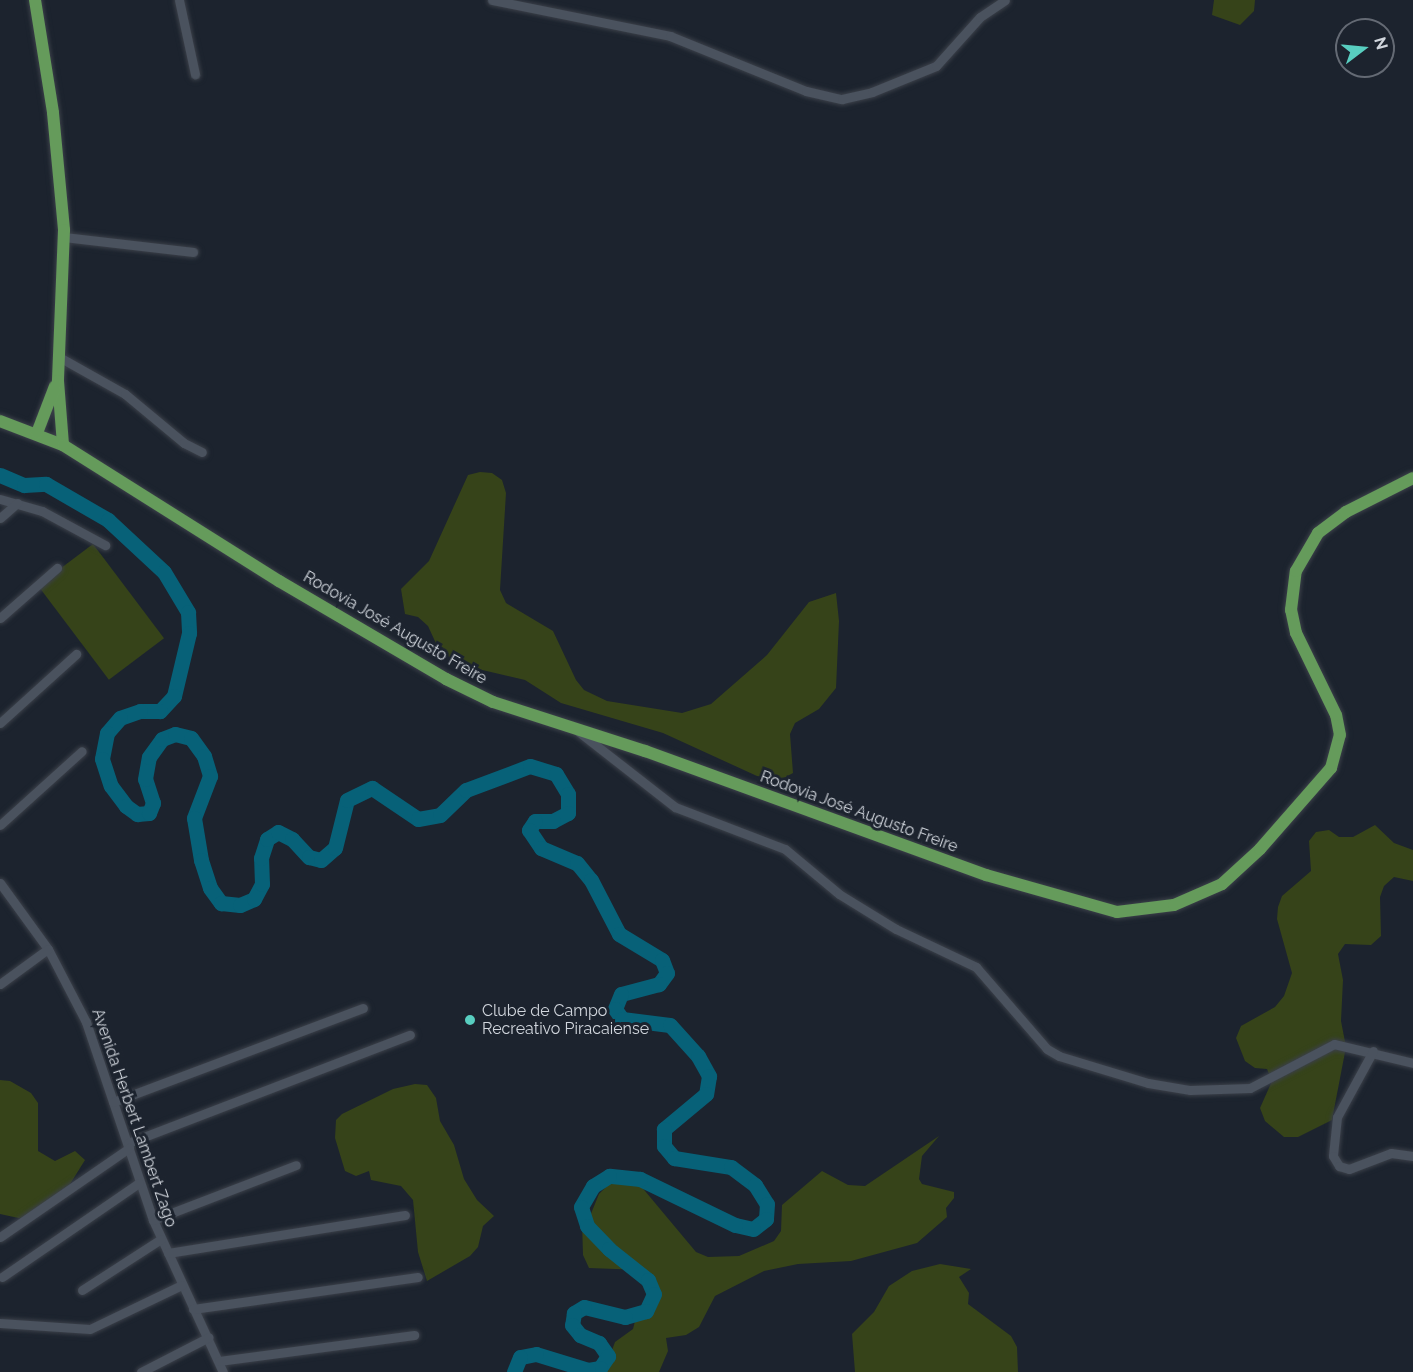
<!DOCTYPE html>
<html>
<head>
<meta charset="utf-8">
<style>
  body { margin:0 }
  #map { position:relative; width:1413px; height:1372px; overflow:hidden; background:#1c232e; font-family:Raleway,sans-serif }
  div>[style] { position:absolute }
  .green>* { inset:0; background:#364319; transform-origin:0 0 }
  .river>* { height:15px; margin:-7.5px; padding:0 7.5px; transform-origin:7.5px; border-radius:7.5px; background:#076178 }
  .roads { filter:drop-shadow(0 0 2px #3b4049) drop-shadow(0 0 2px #3b4049) }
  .minor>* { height:9px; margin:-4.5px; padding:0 4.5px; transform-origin:4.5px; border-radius:4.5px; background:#4a525e }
  .major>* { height:12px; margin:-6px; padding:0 6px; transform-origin:6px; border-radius:6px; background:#659b5b }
  .dots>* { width:16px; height:16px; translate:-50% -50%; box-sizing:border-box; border:3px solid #1c232e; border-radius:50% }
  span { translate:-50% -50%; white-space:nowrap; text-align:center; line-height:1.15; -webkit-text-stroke:6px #1c232e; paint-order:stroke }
  .street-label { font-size:16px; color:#d0d5dc }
  .poi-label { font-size:16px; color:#d0d5dc }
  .left { translate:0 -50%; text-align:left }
  .north { position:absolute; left:1335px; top:18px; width:60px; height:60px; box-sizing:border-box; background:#1c232e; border:2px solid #646a74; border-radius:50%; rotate:74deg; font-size:16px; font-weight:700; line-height:24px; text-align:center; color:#d0d5dc }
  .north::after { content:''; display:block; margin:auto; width:21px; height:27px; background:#58cec0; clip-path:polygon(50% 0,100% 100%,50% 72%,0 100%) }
</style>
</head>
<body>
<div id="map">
  <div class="green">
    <div style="clip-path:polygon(1214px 0,1255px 0,1254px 11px,1240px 25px,1212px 15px)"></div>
    <div style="clip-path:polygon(480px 472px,492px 473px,502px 480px,506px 493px,500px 590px,506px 603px,553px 631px,576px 680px,584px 690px,607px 701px,682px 713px,711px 704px,767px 655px,809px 602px,836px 593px,839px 621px,836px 688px,819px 709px,795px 723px,790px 734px,793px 773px,782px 779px,757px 776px,663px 733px,561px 703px,525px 680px,461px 665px,439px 650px,428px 626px,418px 617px,405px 614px,401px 589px,429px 561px,468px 475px)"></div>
    <div style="left:93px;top:544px;width:118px;height:69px;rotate:53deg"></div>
    <div style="clip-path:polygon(1375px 825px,1394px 843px,1413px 850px,1413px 881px,1394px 877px,1384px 886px,1380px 897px,1381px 936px,1371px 945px,1345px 944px,1338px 954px,1343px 980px,1341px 1021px,1346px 1047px,1332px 1120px,1298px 1137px,1284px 1137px,1265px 1121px,1260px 1108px,1272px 1081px,1267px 1069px,1255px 1068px,1245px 1061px,1236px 1038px,1241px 1026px,1275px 1007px,1284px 996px,1292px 973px,1277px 919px,1278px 907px,1282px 896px,1311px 871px,1309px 841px,1316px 832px,1329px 830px,1339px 837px,1353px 837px)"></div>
    <div style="clip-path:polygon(0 1080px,10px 1081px,31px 1093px,38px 1103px,38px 1151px,55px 1161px,75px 1151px,85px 1160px,67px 1189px,23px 1219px,0 1214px)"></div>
    <div style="clip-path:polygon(415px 1084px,427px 1085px,436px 1098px,440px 1121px,454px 1145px,464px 1179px,477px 1200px,494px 1216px,483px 1226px,478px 1247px,470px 1256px,427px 1281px,418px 1252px,413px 1200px,401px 1186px,371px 1180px,369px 1171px,356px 1176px,345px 1171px,335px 1138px,336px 1120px,342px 1114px,393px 1089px)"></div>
    <div style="clip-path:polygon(939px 1136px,922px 1156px,919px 1179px,922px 1184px,954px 1192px,954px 1198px,946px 1208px,947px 1217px,917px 1243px,851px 1261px,798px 1264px,764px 1271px,715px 1296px,699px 1327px,686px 1335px,666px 1338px,668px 1351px,659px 1372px,604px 1372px,615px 1342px,633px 1329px,636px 1317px,647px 1311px,659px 1294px,656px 1280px,642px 1270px,589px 1268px,583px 1255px,582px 1222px,590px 1216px,599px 1194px,607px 1186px,622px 1176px,628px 1178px,640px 1185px,696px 1252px,708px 1257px,739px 1256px,774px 1241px,781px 1231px,782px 1205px,822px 1171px,848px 1185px,865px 1186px)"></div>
    <div style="clip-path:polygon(940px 1264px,971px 1269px,959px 1277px,969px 1293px,968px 1304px,1011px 1336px,1017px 1347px,1018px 1372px,855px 1372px,852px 1334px,874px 1312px,889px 1286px,912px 1271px)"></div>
  </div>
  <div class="river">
    <div style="left:0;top:475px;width:26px;rotate:23deg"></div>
    <div style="left:24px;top:485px;width:22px;rotate:-3deg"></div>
    <div style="left:46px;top:484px;width:72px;rotate:30.1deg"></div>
    <div style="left:108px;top:520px;width:76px;rotate:42.9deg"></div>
    <div style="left:164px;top:572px;width:47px;rotate:59deg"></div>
    <div style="left:188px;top:612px;width:21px;rotate:87deg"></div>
    <div style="left:189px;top:633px;width:65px;rotate:103.4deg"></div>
    <div style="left:174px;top:696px;width:21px;rotate:133deg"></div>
    <div style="left:160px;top:711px;width:20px;rotate:180deg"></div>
    <div style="left:140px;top:711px;width:21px;rotate:161deg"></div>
    <div style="left:120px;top:718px;width:20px;rotate:131deg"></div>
    <div style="left:107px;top:733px;width:26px;rotate:101deg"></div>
    <div style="left:102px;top:759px;width:28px;rotate:72deg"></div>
    <div style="left:111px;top:786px;width:25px;rotate:53deg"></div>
    <div style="left:126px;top:806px;width:14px;rotate:36deg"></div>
    <div style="left:137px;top:814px;width:12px;rotate:-5deg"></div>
    <div style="left:149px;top:813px;width:11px;rotate:-68deg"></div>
    <div style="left:153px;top:803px;width:25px;rotate:-108deg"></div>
    <div style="left:145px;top:779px;width:22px;rotate:-80deg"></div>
    <div style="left:149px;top:757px;width:22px;rotate:-54deg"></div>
    <div style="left:162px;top:739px;width:14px;rotate:-21deg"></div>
    <div style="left:175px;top:734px;width:16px;rotate:14deg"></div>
    <div style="left:191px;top:738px;width:22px;rotate:54deg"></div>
    <div style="left:204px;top:756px;width:21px;rotate:73deg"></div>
    <div style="left:210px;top:776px;width:45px;rotate:110.9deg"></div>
    <div style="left:194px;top:818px;width:43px;rotate:80.5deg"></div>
    <div style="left:201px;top:860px;width:29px;rotate:72deg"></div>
    <div style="left:210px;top:888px;width:19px;rotate:54deg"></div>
    <div style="left:221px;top:903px;width:19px;rotate:6deg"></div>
    <div style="left:240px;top:905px;width:15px;rotate:-23deg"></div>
    <div style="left:254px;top:899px;width:17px;rotate:-62deg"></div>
    <div style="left:262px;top:884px;width:26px;rotate:-92deg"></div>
    <div style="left:261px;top:858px;width:20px;rotate:-72deg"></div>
    <div style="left:267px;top:839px;width:13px;rotate:-32deg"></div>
    <div style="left:278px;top:832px;width:16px;rotate:27deg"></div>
    <div style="left:292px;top:839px;width:25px;rotate:47deg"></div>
    <div style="left:309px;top:857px;width:12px;rotate:14deg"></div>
    <div style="left:321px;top:860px;width:18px;rotate:-41deg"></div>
    <div style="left:335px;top:848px;width:49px;rotate:-76deg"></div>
    <div style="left:347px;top:800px;width:28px;rotate:-26deg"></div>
    <div style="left:372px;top:788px;width:55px;rotate:34deg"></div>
    <div style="left:418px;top:819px;width:22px;rotate:-10deg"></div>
    <div style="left:440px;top:815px;width:36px;rotate:-44deg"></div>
    <div style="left:466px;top:790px;width:68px;rotate:-20.6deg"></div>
    <div style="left:530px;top:766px;width:27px;rotate:17deg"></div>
    <div style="left:556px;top:774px;width:23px;rotate:59deg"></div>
    <div style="left:568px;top:794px;width:19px;rotate:90deg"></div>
    <div style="left:568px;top:813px;width:17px;rotate:152deg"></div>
    <div style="left:553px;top:821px;width:18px;rotate:180deg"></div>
    <div style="left:535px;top:821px;width:11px;rotate:124deg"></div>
    <div style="left:529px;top:830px;width:22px;rotate:56deg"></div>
    <div style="left:541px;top:848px;width:39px;rotate:23deg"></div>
    <div style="left:577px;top:863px;width:22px;rotate:51deg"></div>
    <div style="left:591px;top:880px;width:61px;rotate:62.6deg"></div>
    <div style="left:619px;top:934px;width:50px;rotate:31.2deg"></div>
    <div style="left:662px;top:960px;width:14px;rotate:69deg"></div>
    <div style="left:667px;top:973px;width:14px;rotate:126deg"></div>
    <div style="left:659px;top:984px;width:39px;rotate:165deg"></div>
    <div style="left:621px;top:994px;width:16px;rotate:112deg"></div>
    <div style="left:615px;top:1009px;width:12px;rotate:55deg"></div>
    <div style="left:622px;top:1019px;width:48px;rotate:7.1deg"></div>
    <div style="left:670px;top:1025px;width:42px;rotate:47.9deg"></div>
    <div style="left:698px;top:1056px;width:23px;rotate:61deg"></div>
    <div style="left:709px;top:1076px;width:18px;rotate:99deg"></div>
    <div style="left:706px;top:1094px;width:55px;rotate:140.2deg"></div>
    <div style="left:664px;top:1129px;width:17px;rotate:90deg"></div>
    <div style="left:664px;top:1146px;width:16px;rotate:50deg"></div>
    <div style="left:674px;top:1158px;width:58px;rotate:9deg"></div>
    <div style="left:731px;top:1167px;width:30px;rotate:37deg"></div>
    <div style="left:755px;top:1185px;width:22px;rotate:58deg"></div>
    <div style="left:767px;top:1204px;width:15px;rotate:94deg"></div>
    <div style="left:766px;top:1219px;width:16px;rotate:142deg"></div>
    <div style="left:753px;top:1229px;width:18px;rotate:-167deg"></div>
    <div style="left:735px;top:1225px;width:106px;rotate:-154.2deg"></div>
    <div style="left:640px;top:1179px;width:31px;rotate:-174deg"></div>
    <div style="left:609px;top:1176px;width:19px;rotate:148deg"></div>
    <div style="left:593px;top:1186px;width:24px;rotate:120deg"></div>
    <div style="left:581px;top:1207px;width:20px;rotate:72deg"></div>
    <div style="left:587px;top:1226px;width:32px;rotate:46deg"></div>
    <div style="left:609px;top:1249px;width:50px;rotate:38.5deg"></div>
    <div style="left:648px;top:1280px;width:15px;rotate:67deg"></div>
    <div style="left:654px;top:1294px;width:19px;rotate:115deg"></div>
    <div style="left:646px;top:1311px;width:22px;rotate:164deg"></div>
    <div style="left:625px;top:1317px;width:42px;rotate:-166.3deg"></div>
    <div style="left:584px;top:1307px;width:12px;rotate:149deg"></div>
    <div style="left:574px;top:1313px;width:12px;rotate:99deg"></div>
    <div style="left:572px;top:1325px;width:13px;rotate:51deg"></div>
    <div style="left:580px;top:1335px;width:21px;rotate:23deg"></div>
    <div style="left:599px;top:1343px;width:16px;rotate:55deg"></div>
    <div style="left:608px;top:1356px;width:14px;rotate:124deg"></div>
    <div style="left:600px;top:1368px;width:12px;rotate:171deg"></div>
    <div style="left:588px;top:1370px;width:54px;rotate:-162.9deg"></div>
    <div style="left:536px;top:1354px;width:16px;rotate:169deg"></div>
    <div style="left:520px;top:1357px;width:16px;rotate:112deg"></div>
  </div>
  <div class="roads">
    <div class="minor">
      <div style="left:179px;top:0;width:76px;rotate:77.8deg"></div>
      <div style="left:492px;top:0;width:182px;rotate:11.4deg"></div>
      <div style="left:670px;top:36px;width:147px;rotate:22deg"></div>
      <div style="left:806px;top:91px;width:37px;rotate:13deg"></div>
      <div style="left:842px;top:99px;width:31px;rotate:-13deg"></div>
      <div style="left:872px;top:92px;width:69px;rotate:-22.1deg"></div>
      <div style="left:936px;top:66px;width:66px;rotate:-48.1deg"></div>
      <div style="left:980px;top:17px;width:30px;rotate:-34deg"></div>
      <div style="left:64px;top:237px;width:130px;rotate:6.6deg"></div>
      <div style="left:59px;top:357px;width:76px;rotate:29.3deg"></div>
      <div style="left:125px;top:394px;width:77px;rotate:39.7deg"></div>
      <div style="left:184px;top:443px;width:20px;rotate:27deg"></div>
      <div style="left:0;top:499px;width:44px;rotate:15.9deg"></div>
      <div style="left:42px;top:511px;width:72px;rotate:28.4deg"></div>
      <div style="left:0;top:518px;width:23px;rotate:-41deg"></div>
      <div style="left:0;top:618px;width:76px;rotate:-41.3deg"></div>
      <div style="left:0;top:723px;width:103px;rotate:-42.2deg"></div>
      <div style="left:579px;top:732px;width:122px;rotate:38deg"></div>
      <div style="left:675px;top:807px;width:118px;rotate:20.9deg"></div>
      <div style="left:785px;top:849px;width:70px;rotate:39.8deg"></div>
      <div style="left:839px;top:894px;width:67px;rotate:31.6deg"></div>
      <div style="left:896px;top:929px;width:89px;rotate:25.4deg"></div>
      <div style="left:976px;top:967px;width:108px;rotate:49.1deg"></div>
      <div style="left:1047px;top:1049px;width:14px;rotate:30deg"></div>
      <div style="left:1059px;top:1056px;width:93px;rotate:16.9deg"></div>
      <div style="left:1148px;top:1083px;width:43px;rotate:9.5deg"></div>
      <div style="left:1190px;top:1090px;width:60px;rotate:-1.9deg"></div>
      <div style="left:1250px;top:1088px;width:95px;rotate:-27.6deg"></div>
      <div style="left:1334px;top:1044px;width:81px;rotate:13.5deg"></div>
      <div style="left:0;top:825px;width:110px;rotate:-42.1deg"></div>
      <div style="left:0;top:883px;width:82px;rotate:54deg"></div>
      <div style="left:48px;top:949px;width:82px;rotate:62.5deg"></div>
      <div style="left:86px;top:1022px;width:209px;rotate:71.3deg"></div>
      <div style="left:153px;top:1220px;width:167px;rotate:65.3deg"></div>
      <div style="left:0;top:984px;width:59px;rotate:-36.1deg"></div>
      <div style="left:1373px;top:1051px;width:75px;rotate:118.6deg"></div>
      <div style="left:1337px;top:1117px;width:39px;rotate:96deg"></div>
      <div style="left:1333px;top:1156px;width:12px;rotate:59deg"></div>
      <div style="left:1339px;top:1166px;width:10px;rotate:17deg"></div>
      <div style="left:1349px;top:1169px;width:45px;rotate:-20.9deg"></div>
      <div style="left:1391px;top:1153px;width:22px;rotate:8deg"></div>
      <div style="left:113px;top:1102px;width:267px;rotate:-20.6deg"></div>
      <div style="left:128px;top:1143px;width:302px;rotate:-21deg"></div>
      <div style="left:153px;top:1220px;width:153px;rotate:-21deg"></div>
      <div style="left:0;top:1237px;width:157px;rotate:-34.6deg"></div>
      <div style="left:168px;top:1253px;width:240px;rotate:-9.1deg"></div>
      <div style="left:2px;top:1277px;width:166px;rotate:-34.5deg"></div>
      <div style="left:82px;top:1290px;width:94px;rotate:-32.8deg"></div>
      <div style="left:193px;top:1309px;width:227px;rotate:-8.1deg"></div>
      <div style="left:0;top:1323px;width:90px;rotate:3.8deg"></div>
      <div style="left:90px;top:1329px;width:102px;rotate:-25.6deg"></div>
      <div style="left:219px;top:1361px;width:197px;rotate:-7.6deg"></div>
      <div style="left:141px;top:1372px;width:76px;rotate:-27.2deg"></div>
    </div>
    <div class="major">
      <div style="left:35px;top:0;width:114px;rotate:80.9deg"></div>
      <div style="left:53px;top:113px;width:118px;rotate:84.6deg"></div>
      <div style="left:64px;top:230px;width:151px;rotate:92.3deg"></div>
      <div style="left:58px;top:381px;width:64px;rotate:85.5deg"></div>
      <div style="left:0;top:421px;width:67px;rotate:20.9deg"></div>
      <div style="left:63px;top:445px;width:255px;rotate:32.2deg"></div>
      <div style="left:279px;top:581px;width:194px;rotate:30.4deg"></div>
      <div style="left:446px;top:679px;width:52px;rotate:26.1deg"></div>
      <div style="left:493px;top:702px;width:160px;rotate:17.9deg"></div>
      <div style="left:645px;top:751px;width:363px;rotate:20deg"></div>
      <div style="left:986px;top:875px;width:136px;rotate:15.8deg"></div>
      <div style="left:1117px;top:912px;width:57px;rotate:-7deg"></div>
      <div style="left:1174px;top:905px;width:52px;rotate:-23.6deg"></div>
      <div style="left:1222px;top:884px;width:52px;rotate:-42.6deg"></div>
      <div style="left:1260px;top:849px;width:108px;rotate:-48.8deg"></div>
      <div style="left:1331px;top:768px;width:34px;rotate:-75deg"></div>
      <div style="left:1340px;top:735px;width:20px;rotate:-101deg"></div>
      <div style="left:1336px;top:715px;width:91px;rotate:-116deg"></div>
      <div style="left:1296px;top:633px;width:24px;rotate:-102deg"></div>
      <div style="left:1291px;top:610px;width:39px;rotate:-83deg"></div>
      <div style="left:1296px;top:571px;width:44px;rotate:-59.9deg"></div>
      <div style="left:1318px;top:533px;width:35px;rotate:-37deg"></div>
      <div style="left:1346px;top:512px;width:75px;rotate:-26.9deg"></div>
      <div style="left:37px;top:433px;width:50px;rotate:-69deg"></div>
    </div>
  </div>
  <div class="dots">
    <div style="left:470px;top:1020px;background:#58cec0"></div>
  </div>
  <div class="street-label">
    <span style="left:395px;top:628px;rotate:30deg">Rodovia José Augusto Freire</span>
    <span style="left:859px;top:812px;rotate:20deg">Rodovia José Augusto Freire</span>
    <span style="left:134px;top:1118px;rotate:71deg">Avenida Herbert Lambert Zago</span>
  </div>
  <div class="poi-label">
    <span class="left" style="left:482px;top:1020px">Clube de Campo<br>Recreativo Piracaiense</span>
  </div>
  <div class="north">N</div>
</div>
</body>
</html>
